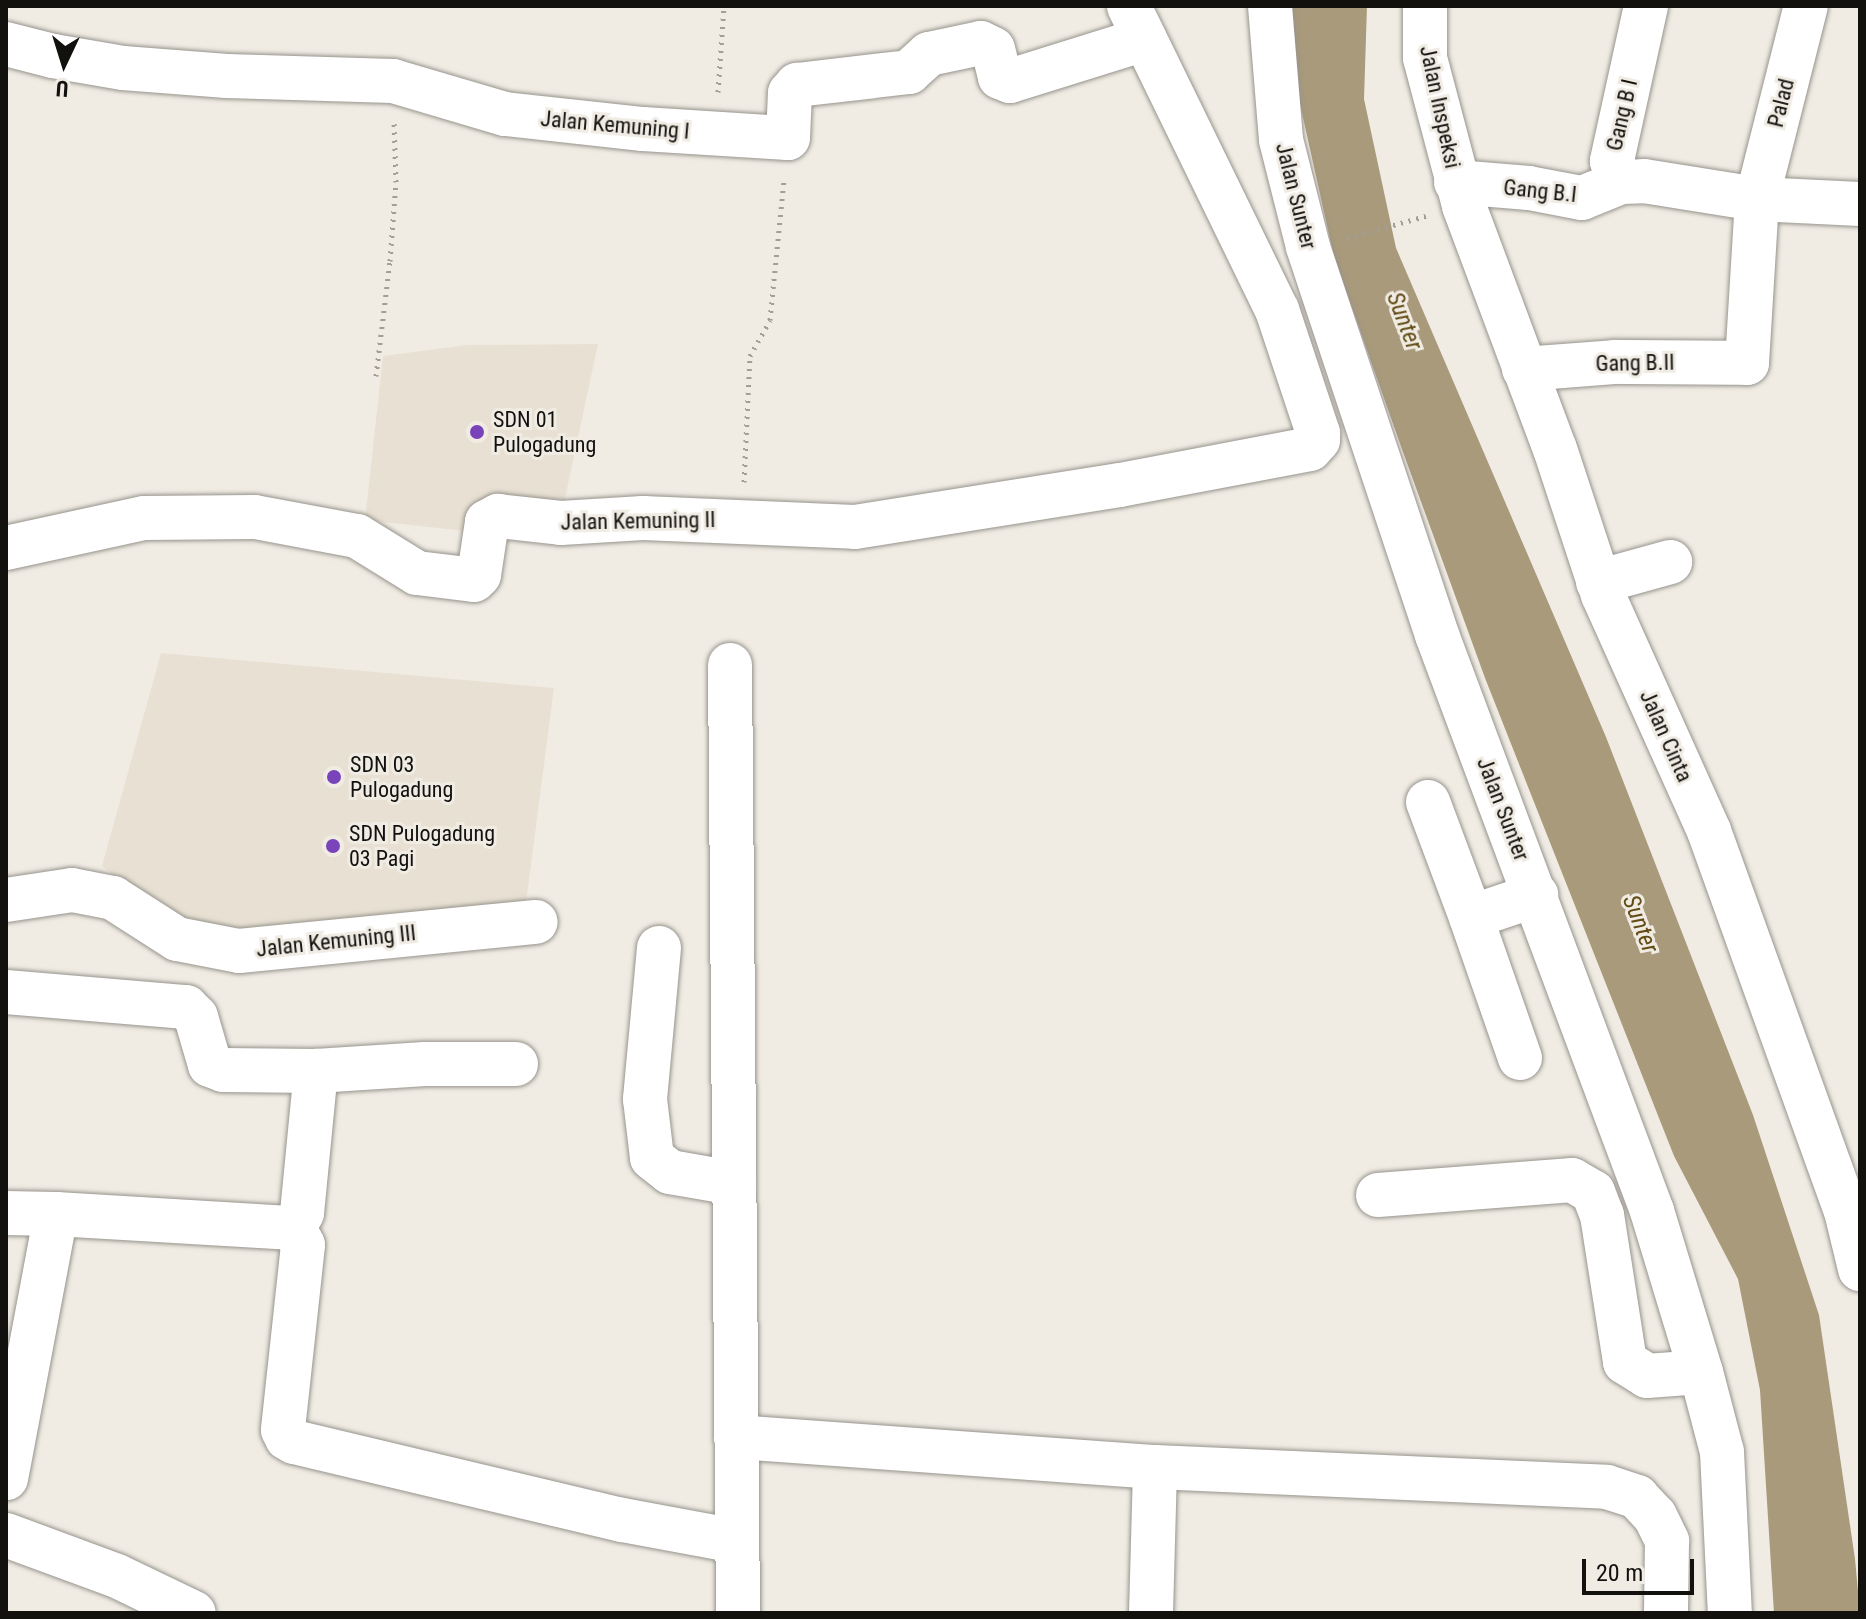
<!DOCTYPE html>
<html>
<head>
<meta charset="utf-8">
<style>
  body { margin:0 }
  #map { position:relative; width:1866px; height:1619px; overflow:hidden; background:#f0ece4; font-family:"Roboto Condensed",sans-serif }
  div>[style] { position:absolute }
  .built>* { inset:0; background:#e8e1d3 }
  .water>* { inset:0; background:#a99a7b }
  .path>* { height:5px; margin-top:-2.5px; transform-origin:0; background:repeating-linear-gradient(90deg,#a19e98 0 2px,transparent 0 8px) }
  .roads { filter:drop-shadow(0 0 2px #97948d) drop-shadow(0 0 2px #97948d) }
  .minor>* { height:44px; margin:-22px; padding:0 22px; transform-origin:22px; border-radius:22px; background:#fff }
  .dots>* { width:22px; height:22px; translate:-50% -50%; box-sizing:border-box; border:4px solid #f0ece4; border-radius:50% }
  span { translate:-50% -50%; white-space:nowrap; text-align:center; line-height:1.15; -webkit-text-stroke:6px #f0ece4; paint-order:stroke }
  .street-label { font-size:22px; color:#12110e }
  .poi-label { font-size:22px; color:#12110e }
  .left { translate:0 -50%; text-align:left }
  .water-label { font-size:24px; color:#634c15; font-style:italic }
  .frame { position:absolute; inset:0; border:8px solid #12110e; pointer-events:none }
  .north { position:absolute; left:24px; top:24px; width:80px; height:80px; -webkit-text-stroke:6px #f0ece4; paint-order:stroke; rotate:184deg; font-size:22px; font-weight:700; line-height:32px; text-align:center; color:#12110e }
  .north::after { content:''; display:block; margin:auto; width:28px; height:36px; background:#12110e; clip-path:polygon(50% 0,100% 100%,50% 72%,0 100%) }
  .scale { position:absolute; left:1582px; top:1559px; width:112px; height:36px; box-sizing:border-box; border:4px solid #12110e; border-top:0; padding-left:10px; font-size:24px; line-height:28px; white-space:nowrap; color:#12110e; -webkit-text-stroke:6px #f0ece4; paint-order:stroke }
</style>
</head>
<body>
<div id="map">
  <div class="built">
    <div style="clip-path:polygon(598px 344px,563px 508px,465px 531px,365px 520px,383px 356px,467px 345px)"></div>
    <div style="clip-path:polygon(161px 653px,554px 688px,525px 911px,248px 940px,175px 922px,102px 866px)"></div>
  </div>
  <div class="water">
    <div style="clip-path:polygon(1286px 6px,1367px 6px,1364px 99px,1396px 248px,1606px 737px,1753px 1115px,1819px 1315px,1855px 1559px,1860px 1613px,1774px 1613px,1760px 1390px,1738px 1279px,1674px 1156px,1485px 678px,1403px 452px,1334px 257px,1288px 50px)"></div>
  </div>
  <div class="path">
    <div style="left:718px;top:92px;width:86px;rotate:-86deg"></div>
    <div style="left:1347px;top:238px;width:82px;rotate:-15.6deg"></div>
    <div style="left:376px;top:376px;width:116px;rotate:-83.1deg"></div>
    <div style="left:390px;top:261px;width:79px;rotate:-85.7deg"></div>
    <div style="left:396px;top:182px;width:60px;rotate:-91.9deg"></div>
    <div style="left:744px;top:482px;width:126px;rotate:-87.3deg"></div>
    <div style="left:750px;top:356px;width:41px;rotate:-60.9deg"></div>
    <div style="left:770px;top:320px;width:142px;rotate:-84.3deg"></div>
  </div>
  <div class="roads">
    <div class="minor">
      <div style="left:1270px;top:6px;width:134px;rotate:85.3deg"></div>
      <div style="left:1281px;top:140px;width:110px;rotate:75.8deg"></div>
      <div style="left:1308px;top:247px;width:409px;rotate:71.6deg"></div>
      <div style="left:1437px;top:635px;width:615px;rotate:69.53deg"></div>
      <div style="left:1652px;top:1211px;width:168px;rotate:73.1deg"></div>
      <div style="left:1701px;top:1372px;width:83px;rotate:75.3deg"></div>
      <div style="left:1722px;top:1452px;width:161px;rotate:87.2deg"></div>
      <div style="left:1425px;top:6px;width:52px;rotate:90deg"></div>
      <div style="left:1425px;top:58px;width:153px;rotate:75.2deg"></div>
      <div style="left:1464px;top:206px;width:259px;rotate:69.5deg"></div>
      <div style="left:1555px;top:449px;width:154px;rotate:71.8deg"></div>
      <div style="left:1603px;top:595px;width:259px;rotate:65.8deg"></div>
      <div style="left:1709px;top:831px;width:404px;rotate:70.2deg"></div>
      <div style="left:1846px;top:1211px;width:60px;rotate:76.4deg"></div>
      <div style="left:1646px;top:6px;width:159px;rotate:102.4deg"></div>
      <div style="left:1612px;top:161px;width:23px;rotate:67deg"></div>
      <div style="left:1621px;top:182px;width:23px;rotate:-2deg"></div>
      <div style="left:1644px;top:181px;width:114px;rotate:9.1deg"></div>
      <div style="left:1757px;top:199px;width:103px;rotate:2.8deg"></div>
      <div style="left:6px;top:44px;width:49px;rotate:14.3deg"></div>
      <div style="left:53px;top:56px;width:71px;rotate:9.7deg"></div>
      <div style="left:123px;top:68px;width:104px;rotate:4.4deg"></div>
      <div style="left:227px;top:76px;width:166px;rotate:1.7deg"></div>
      <div style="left:393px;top:81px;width:117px;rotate:16.4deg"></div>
      <div style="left:505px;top:114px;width:139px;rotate:6.2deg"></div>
      <div style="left:643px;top:129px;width:145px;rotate:3.6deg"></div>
      <div style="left:788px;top:138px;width:45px;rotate:-87.5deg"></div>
      <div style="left:790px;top:93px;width:11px;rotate:-49deg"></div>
      <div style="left:797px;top:85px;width:113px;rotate:-6.6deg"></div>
      <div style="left:909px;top:72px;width:27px;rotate:-42deg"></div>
      <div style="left:929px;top:54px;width:53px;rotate:-11.9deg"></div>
      <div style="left:981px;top:43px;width:13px;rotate:27deg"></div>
      <div style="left:993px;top:49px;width:29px;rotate:76deg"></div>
      <div style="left:1000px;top:77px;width:11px;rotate:22deg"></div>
      <div style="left:1010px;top:81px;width:141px;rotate:-17.3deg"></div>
      <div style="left:1456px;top:182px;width:73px;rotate:4.7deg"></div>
      <div style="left:1529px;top:188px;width:54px;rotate:10.7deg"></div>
      <div style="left:1582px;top:198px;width:42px;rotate:-22.3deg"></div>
      <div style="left:1524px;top:369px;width:90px;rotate:-4.4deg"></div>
      <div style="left:1614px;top:362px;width:133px;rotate:0.4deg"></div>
      <div style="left:1747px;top:363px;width:164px;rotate:-86.5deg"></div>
      <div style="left:1757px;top:199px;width:199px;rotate:-75.8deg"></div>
      <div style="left:6px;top:548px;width:141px;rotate:-12.3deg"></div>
      <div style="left:144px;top:518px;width:111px;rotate:-0.5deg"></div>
      <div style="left:255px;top:517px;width:104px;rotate:10.6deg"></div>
      <div style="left:357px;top:536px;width:70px;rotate:31.7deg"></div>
      <div style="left:417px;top:573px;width:57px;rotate:7deg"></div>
      <div style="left:474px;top:580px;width:7px;rotate:-45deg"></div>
      <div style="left:479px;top:575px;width:54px;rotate:-81.4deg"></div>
      <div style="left:487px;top:522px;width:13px;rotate:-29deg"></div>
      <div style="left:498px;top:516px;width:63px;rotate:6.3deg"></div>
      <div style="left:561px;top:523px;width:82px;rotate:-3.5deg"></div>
      <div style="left:643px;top:518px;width:212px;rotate:2.4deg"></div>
      <div style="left:855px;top:527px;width:268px;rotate:-9deg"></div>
      <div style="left:1120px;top:485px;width:193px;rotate:-10.7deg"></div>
      <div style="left:1310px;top:449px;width:12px;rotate:-48deg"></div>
      <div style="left:1318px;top:440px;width:7px;rotate:-90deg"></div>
      <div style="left:1318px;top:433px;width:130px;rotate:-108.4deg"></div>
      <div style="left:1277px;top:310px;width:338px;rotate:-116deg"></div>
      <div style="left:1598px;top:582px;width:75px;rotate:-15.5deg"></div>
      <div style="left:730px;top:665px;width:948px;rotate:89.52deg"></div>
      <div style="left:1428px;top:802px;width:123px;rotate:69.5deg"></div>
      <div style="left:6px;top:900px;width:67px;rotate:-8.6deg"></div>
      <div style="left:72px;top:890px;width:42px;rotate:11deg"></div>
      <div style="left:113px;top:898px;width:76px;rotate:32.6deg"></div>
      <div style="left:177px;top:939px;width:63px;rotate:11deg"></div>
      <div style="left:239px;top:951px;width:298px;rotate:-5.6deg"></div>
      <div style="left:659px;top:948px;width:152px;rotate:95.3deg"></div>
      <div style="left:645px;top:1099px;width:59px;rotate:83.2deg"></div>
      <div style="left:652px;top:1158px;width:23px;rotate:38deg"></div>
      <div style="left:670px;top:1172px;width:65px;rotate:9.8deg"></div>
      <div style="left:6px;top:992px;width:181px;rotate:4.8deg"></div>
      <div style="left:186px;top:1007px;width:14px;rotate:45deg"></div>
      <div style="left:196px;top:1017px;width:50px;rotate:73.7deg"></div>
      <div style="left:210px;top:1065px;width:14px;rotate:21deg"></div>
      <div style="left:223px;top:1070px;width:93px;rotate:0.6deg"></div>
      <div style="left:316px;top:1071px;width:109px;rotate:-3.7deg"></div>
      <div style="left:425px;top:1064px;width:91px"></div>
      <div style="left:1520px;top:1058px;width:149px;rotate:-109.2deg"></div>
      <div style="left:1471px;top:917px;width:69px;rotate:-18.7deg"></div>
      <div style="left:1378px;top:1195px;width:195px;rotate:-4.4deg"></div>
      <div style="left:1572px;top:1180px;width:24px;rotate:30deg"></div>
      <div style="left:1593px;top:1192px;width:25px;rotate:69deg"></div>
      <div style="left:1602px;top:1215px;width:149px;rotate:81.1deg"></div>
      <div style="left:1625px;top:1362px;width:26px;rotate:32deg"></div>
      <div style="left:1647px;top:1376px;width:54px;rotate:-4.2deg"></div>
      <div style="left:6px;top:1213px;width:50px;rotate:1.1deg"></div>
      <div style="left:56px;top:1214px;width:269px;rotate:100.7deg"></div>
      <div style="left:56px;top:1214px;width:238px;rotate:3.4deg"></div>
      <div style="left:294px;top:1228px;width:19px;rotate:62deg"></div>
      <div style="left:303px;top:1245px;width:186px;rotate:96.2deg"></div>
      <div style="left:283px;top:1430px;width:9px;rotate:63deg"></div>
      <div style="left:287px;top:1438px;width:8px;rotate:30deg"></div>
      <div style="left:294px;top:1442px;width:337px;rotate:13.4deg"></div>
      <div style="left:622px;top:1520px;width:115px;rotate:10.5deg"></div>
      <div style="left:294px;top:1228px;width:17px;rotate:-62deg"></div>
      <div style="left:302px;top:1213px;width:143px;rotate:-84.4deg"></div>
      <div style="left:736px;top:1437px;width:420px;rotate:4.1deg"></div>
      <div style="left:6px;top:1535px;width:118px;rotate:20.3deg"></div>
      <div style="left:117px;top:1576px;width:85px;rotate:25.7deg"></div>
      <div style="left:1151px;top:1613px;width:146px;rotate:-88.4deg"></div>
      <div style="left:1155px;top:1467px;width:452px;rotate:2.5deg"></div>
      <div style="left:1607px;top:1487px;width:32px;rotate:18deg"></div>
      <div style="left:1637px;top:1497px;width:26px;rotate:47deg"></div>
      <div style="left:1655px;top:1516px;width:28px;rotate:64deg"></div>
      <div style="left:1667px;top:1541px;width:72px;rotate:90.8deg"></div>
    </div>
  </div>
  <div class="dots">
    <div style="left:477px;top:432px;background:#7943ba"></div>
    <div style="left:334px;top:777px;background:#7943ba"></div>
    <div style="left:333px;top:846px;background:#7943ba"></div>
  </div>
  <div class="street-label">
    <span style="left:1781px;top:103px;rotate:-76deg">Palad</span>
    <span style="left:1440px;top:107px;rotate:78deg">Jalan Inspeksi</span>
    <span style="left:1622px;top:115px;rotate:-77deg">Gang B I</span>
    <span style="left:615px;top:125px;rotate:5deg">Jalan Kemuning I</span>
    <span style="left:1540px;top:191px;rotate:6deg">Gang B.I</span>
    <span style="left:1296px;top:196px;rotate:76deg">Jalan Sunter</span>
    <span style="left:1635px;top:363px;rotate:-1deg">Gang B.II</span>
    <span style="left:638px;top:521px;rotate:-1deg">Jalan Kemuning II</span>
    <span style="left:1666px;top:736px;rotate:66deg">Jalan Cinta</span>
    <span style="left:1503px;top:809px;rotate:69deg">Jalan Sunter</span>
    <span style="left:336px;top:941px;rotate:-6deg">Jalan Kemuning III</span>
  </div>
  <div class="poi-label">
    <span class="left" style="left:493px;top:432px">SDN 01<br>Pulogadung</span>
    <span class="left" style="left:350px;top:777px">SDN 03<br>Pulogadung</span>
    <span class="left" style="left:349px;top:846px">SDN Pulogadung<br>03 Pagi</span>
  </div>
  <div class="water-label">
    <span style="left:1404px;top:321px;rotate:69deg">Sunter</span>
    <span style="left:1640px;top:924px;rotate:69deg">Sunter</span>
  </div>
  <div class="frame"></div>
  <div class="north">U</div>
  <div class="scale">20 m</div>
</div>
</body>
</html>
